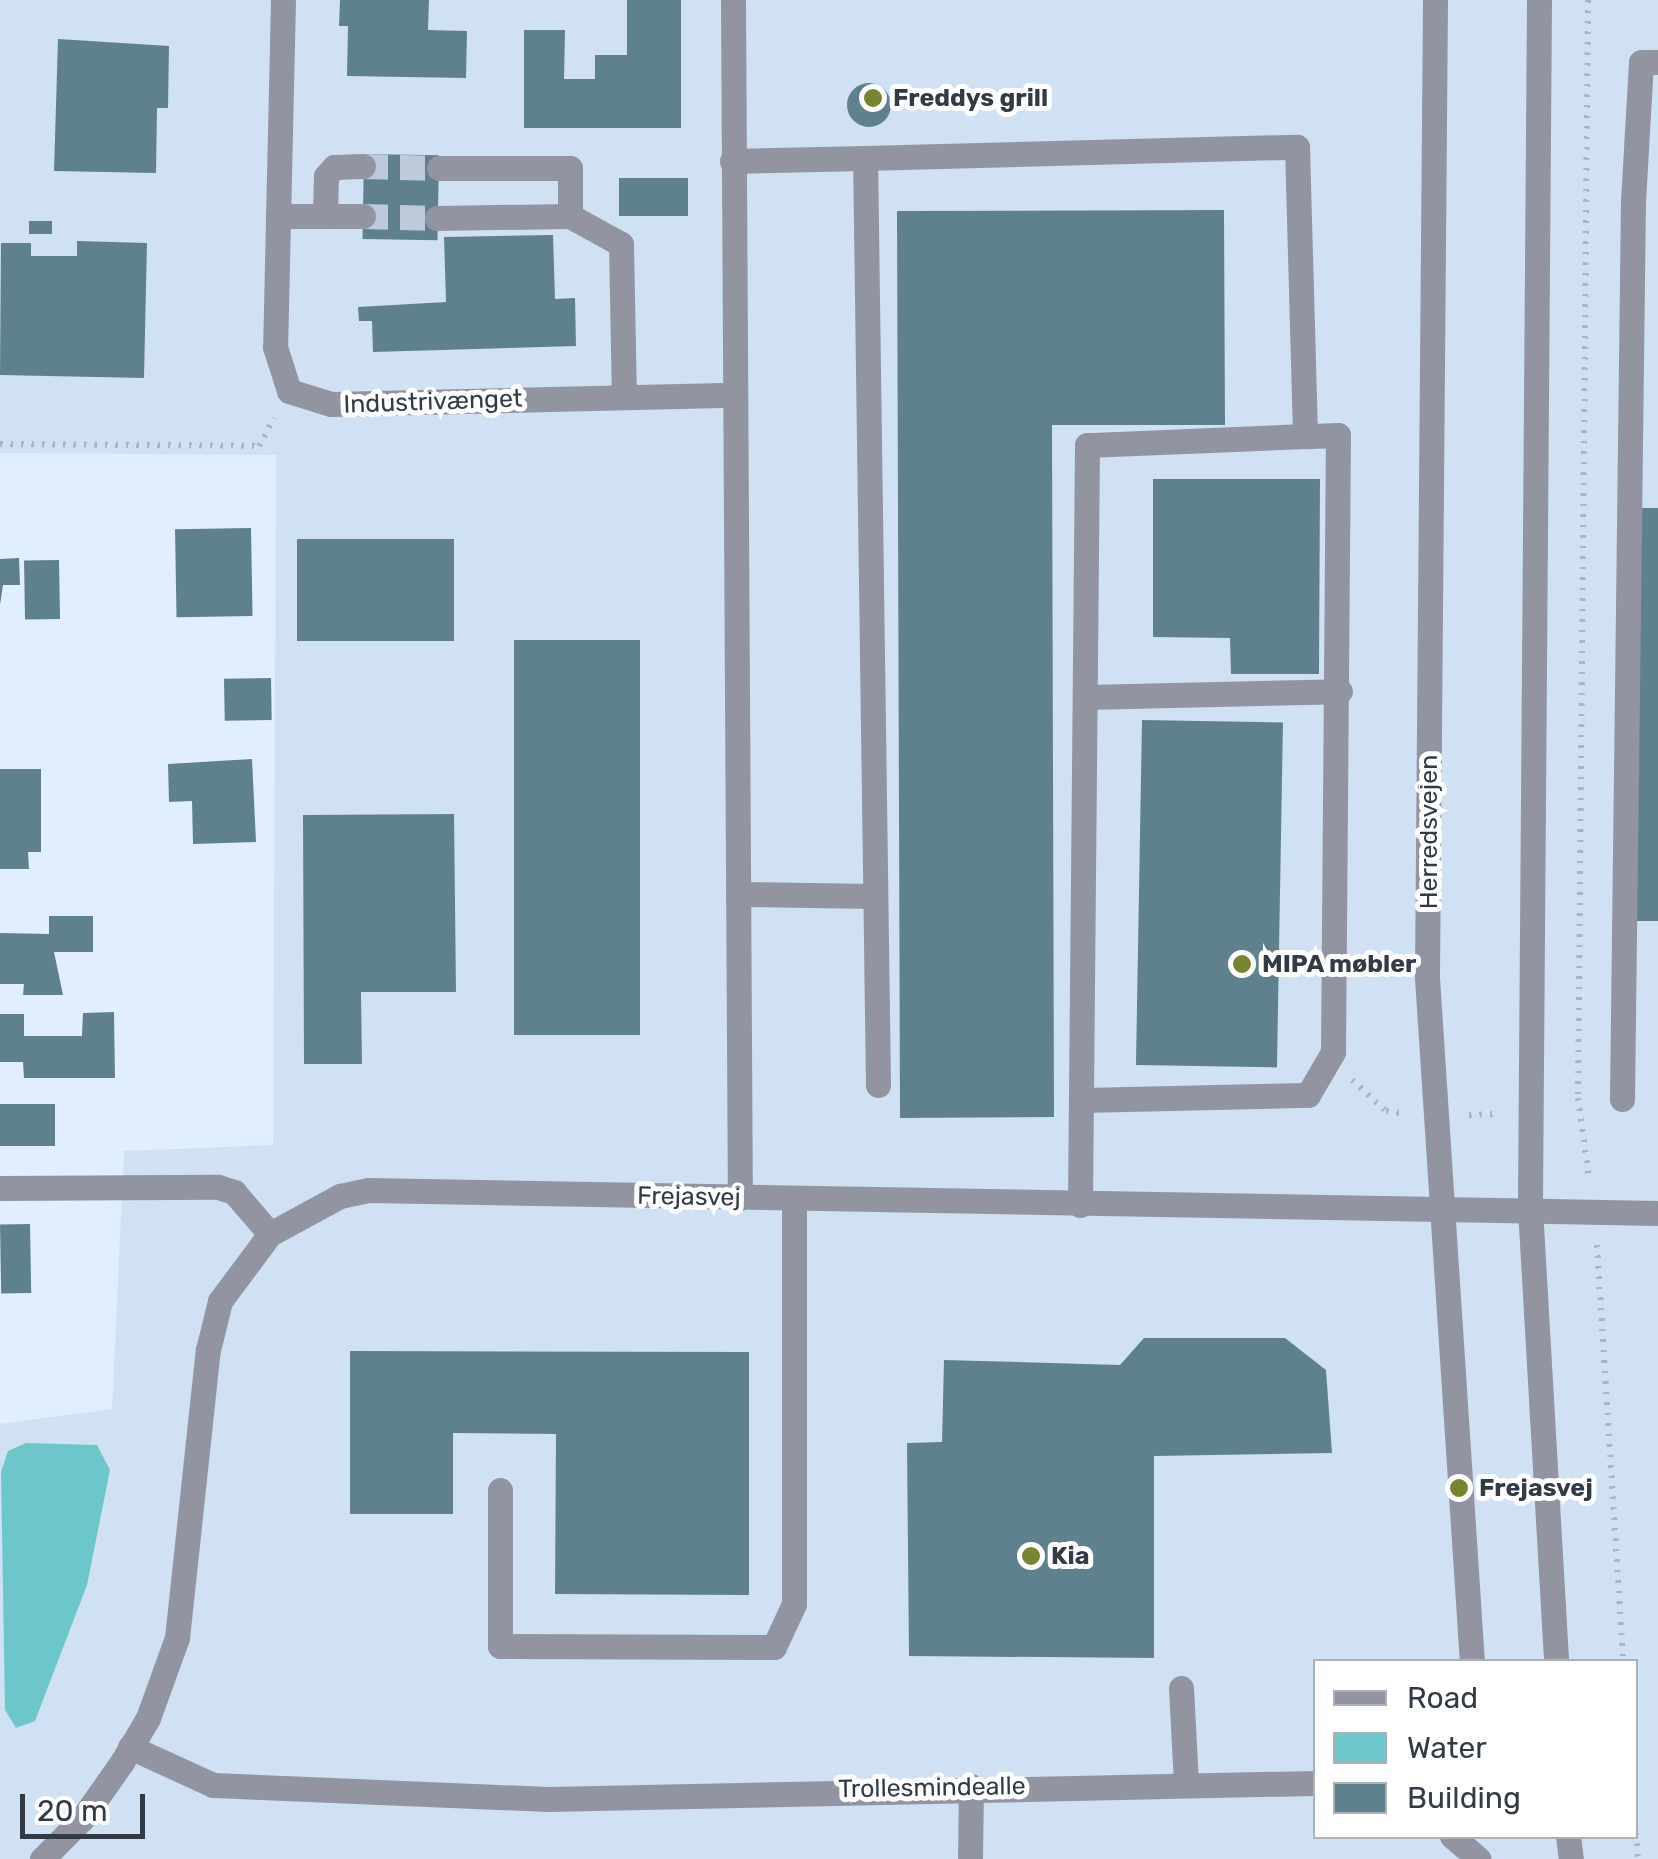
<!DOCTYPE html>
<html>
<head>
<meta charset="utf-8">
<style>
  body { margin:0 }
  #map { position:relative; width:1658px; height:1859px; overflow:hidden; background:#e1eefe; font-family:Rubik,sans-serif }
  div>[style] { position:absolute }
  .built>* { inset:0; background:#d0e1f4 }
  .water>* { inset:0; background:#6dc7ca }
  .building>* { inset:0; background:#5f818e; transform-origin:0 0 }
  .round { border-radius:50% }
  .minor-tunnel>* { height:25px; margin-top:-12.5px; transform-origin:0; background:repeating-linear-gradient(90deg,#becad9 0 25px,transparent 0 37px) }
  .path>* { height:6px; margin-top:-3px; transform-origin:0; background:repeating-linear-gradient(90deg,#a9b5c3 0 2.5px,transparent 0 10.5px) }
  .minor>* { height:25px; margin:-12.5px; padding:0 12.5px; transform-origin:12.5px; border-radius:12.5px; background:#9294a2 }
  .dots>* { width:28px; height:28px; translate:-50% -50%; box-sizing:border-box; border:5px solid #fff; border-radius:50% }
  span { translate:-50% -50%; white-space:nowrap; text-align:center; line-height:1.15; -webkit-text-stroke:10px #fff; paint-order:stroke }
  .poi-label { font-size:25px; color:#323b45; font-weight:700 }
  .left { translate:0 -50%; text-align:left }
  .street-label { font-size:25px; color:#323b45 }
  .legend { position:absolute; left:1313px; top:1659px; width:325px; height:180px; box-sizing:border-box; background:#fff; border:2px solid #adb1b5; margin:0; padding:12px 18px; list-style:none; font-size:30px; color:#323b45 }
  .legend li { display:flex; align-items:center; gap:20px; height:50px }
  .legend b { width:50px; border:2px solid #adb1b5 }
  .scale { position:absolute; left:20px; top:1794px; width:125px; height:45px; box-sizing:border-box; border:5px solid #323b45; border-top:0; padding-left:12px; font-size:30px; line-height:35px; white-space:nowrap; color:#323b45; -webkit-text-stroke:8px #fff; paint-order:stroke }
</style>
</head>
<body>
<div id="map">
  <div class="built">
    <div style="clip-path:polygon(evenodd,0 0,1658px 0,1658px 1859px,0 1859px,0 1424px,112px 1409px,124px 1151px,273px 1145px,276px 455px,0 453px,0 0,1316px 1662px,1636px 1662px,1636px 1836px,1316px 1836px,1316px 1662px)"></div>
  </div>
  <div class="water">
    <div style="clip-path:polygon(26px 1443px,97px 1445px,110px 1470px,87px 1585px,35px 1721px,16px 1728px,5px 1710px,1px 1472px,8px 1451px)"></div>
  </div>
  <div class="building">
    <div style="clip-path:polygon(340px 0,429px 0,428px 30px,467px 31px,466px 78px,347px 76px,348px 26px,339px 26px)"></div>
    <div style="clip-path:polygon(627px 0,681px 0,681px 128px,524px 128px,524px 30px,565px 30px,564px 79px,595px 79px,595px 55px,627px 55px)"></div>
    <div style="clip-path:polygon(58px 39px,169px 46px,168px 108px,157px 108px,156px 173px,54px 171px)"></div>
    <div class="round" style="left:847px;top:83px;width:44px;height:44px"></div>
    <div style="left:364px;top:154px;width:75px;height:85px;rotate:1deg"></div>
    <div style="left:619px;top:178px;width:69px;height:38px"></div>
    <div style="clip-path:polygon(1224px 210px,1225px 425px,1052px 425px,1054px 1117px,900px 1118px,897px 211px)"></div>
    <div style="left:29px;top:221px;width:23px;height:13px"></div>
    <div style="clip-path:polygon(553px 235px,555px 299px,575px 298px,576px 346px,373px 352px,372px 321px,359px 321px,358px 307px,446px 302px,444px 237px)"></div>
    <div style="clip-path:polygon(77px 241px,147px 243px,144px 378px,0 375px,1px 243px,31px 243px,31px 256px,77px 256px)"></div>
    <div style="clip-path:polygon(1153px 479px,1320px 479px,1319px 674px,1231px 674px,1230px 638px,1153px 637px)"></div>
    <div style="clip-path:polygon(1640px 508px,1658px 508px,1658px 921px,1635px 921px)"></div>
    <div style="left:251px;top:528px;width:88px;height:76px;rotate:89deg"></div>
    <div style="left:297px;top:539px;width:157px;height:102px"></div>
    <div style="clip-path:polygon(19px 558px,20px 585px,3px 585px,0 605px,0 559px)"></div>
    <div style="left:59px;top:560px;width:59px;height:35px;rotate:89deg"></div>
    <div style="left:514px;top:640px;width:126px;height:395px"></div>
    <div style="left:271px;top:678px;width:42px;height:47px;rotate:89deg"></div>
    <div style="left:1142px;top:720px;width:141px;height:345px;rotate:1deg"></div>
    <div style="clip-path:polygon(252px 759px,256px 842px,193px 844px,192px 801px,169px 802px,168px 764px)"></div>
    <div style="clip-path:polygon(0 769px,41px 769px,41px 852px,28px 852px,29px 869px,0 869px)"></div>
    <div style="clip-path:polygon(454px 814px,456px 992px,361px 992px,362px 1064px,304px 1064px,303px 815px)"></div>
    <div style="clip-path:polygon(49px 916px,93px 916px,93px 952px,54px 952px,63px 995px,23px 995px,24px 984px,0 984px,0 933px,49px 934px)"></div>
    <div style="clip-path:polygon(114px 1012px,115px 1078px,24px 1078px,23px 1062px,0 1062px,0 1014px,24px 1014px,24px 1036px,82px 1036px,83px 1013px)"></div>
    <div style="left:0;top:1104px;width:55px;height:42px"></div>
    <div style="left:30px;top:1224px;width:69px;height:30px;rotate:89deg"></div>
    <div style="clip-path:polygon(1144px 1338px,1285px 1338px,1326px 1370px,1332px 1453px,1154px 1456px,1154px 1658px,909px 1656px,907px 1443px,942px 1442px,944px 1360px,1120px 1365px)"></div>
    <div style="clip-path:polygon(350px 1351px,749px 1352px,749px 1595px,555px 1594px,556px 1434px,453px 1433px,453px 1514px,350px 1514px)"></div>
  </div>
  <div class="minor-tunnel">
    <div style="left:363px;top:166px;width:76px;rotate:1.5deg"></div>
    <div style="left:363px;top:216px;width:74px;rotate:1.5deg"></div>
  </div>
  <div class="path">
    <div style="left:1588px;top:0;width:1098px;rotate:90.52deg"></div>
    <div style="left:1578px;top:1098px;width:81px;rotate:82.2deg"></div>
    <div style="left:0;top:444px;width:259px;rotate:0.4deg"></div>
    <div style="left:259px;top:446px;width:32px;rotate:-62deg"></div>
    <div style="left:1352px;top:1080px;width:46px;rotate:42.4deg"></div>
    <div style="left:1386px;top:1111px;width:16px;rotate:7deg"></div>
    <div style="left:1469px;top:1115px;width:28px;rotate:-2deg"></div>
    <div style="left:1597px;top:1245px;width:418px;rotate:86.4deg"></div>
    <div style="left:1636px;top:1833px;width:26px;rotate:86deg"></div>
  </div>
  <div class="minor">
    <div style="left:283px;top:0;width:347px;rotate:91.3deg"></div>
    <div style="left:275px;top:347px;width:46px;rotate:72.3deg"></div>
    <div style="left:289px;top:391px;width:44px;rotate:17.2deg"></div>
    <div style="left:331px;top:404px;width:403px;rotate:-1.3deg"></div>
    <div style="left:733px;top:0;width:1198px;rotate:89.67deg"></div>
    <div style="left:1435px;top:0;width:978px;rotate:90.47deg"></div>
    <div style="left:1427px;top:978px;width:685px;rotate:86.24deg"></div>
    <div style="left:1539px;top:0;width:1208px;rotate:90.43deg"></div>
    <div style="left:1530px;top:1208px;width:455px;rotate:86.7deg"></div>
    <div style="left:732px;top:161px;width:133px;rotate:-1.3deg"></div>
    <div style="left:439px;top:168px;width:131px"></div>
    <div style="left:570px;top:168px;width:48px;rotate:90deg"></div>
    <div style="left:278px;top:216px;width:85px"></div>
    <div style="left:325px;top:216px;width:40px;rotate:-88.6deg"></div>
    <div style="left:326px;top:176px;width:12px;rotate:-48deg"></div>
    <div style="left:334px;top:167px;width:29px;rotate:-2deg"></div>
    <div style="left:437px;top:218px;width:133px;rotate:-0.9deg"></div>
    <div style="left:570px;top:216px;width:58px;rotate:28.8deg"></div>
    <div style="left:621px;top:244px;width:152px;rotate:88.9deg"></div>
    <div style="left:1085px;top:697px;width:255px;rotate:-1.3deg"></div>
    <div style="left:738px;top:894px;width:136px;rotate:0.8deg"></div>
    <div style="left:878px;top:1085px;width:927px;rotate:-90.8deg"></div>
    <div style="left:865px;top:158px;width:432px;rotate:-1.5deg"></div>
    <div style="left:1297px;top:147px;width:289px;rotate:88.4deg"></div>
    <div style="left:1305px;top:436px;width:218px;rotate:177.6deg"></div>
    <div style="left:1087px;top:445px;width:760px;rotate:90.53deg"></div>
    <div style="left:1622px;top:1099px;width:898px;rotate:-89.3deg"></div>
    <div style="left:1633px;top:201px;width:139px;rotate:-86.7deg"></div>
    <div style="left:1641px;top:62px;width:17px"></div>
    <div style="left:1082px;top:1100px;width:226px;rotate:-1.3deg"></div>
    <div style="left:1308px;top:1095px;width:50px;rotate:-59.8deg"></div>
    <div style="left:1333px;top:1052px;width:617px;rotate:-89.54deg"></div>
    <div style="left:1338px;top:435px;width:33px;rotate:178deg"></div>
    <div style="left:0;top:1188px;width:218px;rotate:-0.3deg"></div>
    <div style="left:218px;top:1187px;width:17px;rotate:17deg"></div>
    <div style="left:234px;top:1192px;width:55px;rotate:49.4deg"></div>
    <div style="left:500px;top:1490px;width:156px;rotate:90deg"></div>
    <div style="left:500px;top:1646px;width:274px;rotate:0.2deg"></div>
    <div style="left:774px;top:1647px;width:47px;rotate:-65.1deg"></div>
    <div style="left:794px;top:1604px;width:405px;rotate:-90deg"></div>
    <div style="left:1181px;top:1688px;width:96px;rotate:87deg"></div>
    <div style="left:130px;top:1747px;width:91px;rotate:24.6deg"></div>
    <div style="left:213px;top:1785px;width:336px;rotate:2.4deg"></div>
    <div style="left:549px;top:1799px;width:767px;rotate:-1.2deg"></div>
    <div style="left:1452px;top:1836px;width:35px;rotate:41deg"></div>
    <div style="left:1568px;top:1836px;width:23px;rotate:83deg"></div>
    <div style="left:42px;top:1859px;width:57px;rotate:-45deg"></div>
    <div style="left:82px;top:1819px;width:70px;rotate:-54.9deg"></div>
    <div style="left:122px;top:1762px;width:51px;rotate:-59.4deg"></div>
    <div style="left:148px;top:1718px;width:85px;rotate:-70.1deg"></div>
    <div style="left:177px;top:1638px;width:290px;rotate:-83.9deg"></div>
    <div style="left:208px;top:1350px;width:50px;rotate:-76.2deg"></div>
    <div style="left:220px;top:1301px;width:84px;rotate:-53.3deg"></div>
    <div style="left:270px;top:1234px;width:80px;rotate:-28.5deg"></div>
    <div style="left:340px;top:1196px;width:29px;rotate:-12deg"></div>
    <div style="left:368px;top:1190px;width:1290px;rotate:1.02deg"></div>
    <div style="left:970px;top:1859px;width:73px;rotate:-89.2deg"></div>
  </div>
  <div class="dots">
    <div style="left:873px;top:98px;background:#788431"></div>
    <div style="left:1242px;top:964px;background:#788431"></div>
    <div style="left:1459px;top:1488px;background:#788431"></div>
    <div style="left:1031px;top:1556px;background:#788431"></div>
  </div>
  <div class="poi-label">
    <span class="left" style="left:893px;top:98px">Freddys grill</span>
    <span class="left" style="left:1262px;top:964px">MIPA møbler</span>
    <span class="left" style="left:1479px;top:1488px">Frejasvej</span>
    <span class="left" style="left:1051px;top:1556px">Kia</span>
  </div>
  <div class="street-label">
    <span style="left:433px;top:402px;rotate:-2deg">Industrivænget</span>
    <span style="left:1429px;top:832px;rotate:-90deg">Herredsvejen</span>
    <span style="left:689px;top:1197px;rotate:1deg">Frejasvej</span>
    <span style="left:932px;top:1788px;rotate:-1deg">Trollesmindealle</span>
  </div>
  <ul class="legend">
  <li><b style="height:12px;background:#9294a2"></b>Road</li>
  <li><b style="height:28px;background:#6dc7ca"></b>Water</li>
  <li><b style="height:28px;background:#5f818e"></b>Building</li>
  </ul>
  <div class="scale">20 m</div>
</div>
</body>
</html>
